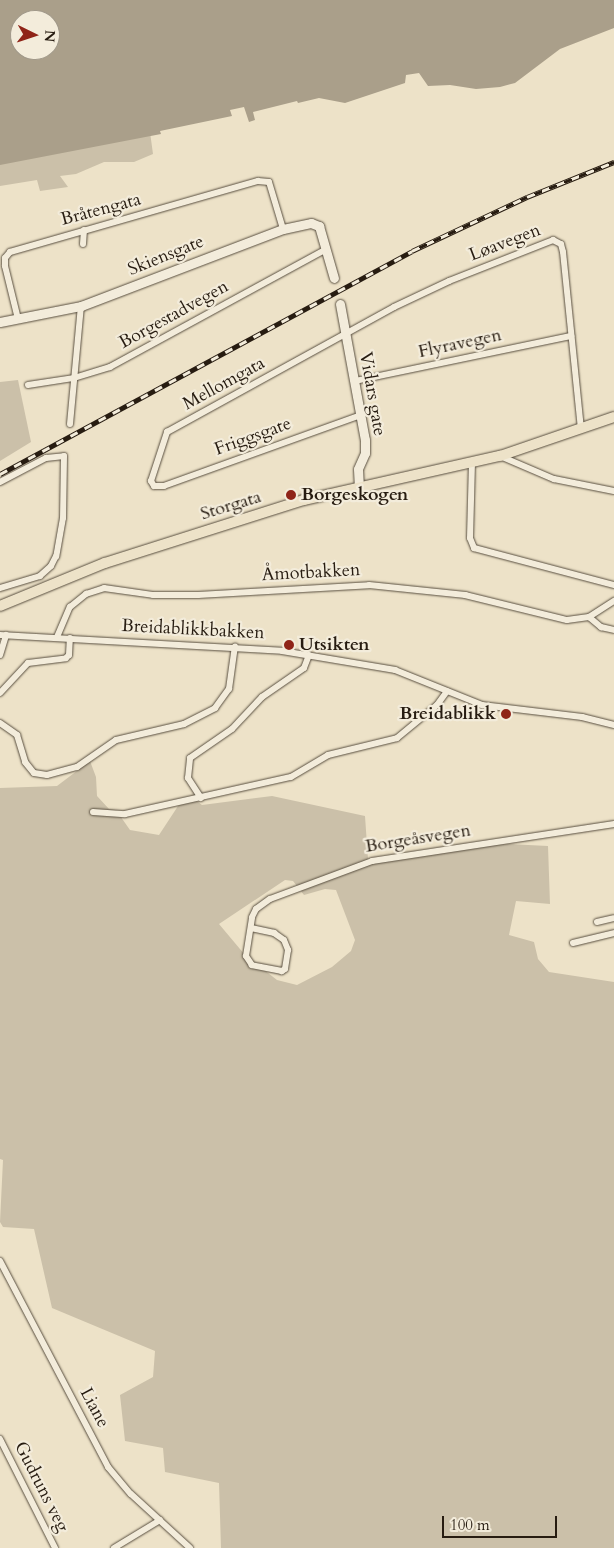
<!DOCTYPE html>
<html>
<head>
<meta charset="utf-8">
<style>
  body { margin:0 }
  #map { position:relative; width:614px; height:1548px; overflow:hidden; background:#ede2c8; font-family:Cardo,serif }
  div>[style] { position:absolute }
  .green>* { inset:0; background:#cbc0a9 }
  .water>* { inset:0; background:#aa9f8a }
  .roads { filter:drop-shadow(0 0 1px #584e3f) drop-shadow(0 0 1px #584e3f) }
  .street>* { height:6px; margin:-3px; padding:0 3px; transform-origin:3px; border-radius:3px; background:#f3ecdb }
  .secondary>* { height:9px; margin:-4.5px; padding:0 4.5px; transform-origin:4.5px; border-radius:4.5px; background:#f3ecdb }
  .primary>* { height:10px; margin:-5px; padding:0 5px; transform-origin:5px; border-radius:5px; background:#ede2c8 }
  .rail>* { height:4.5px; margin-top:-2.25px; transform-origin:0; background:repeating-linear-gradient(90deg,#f3ecdb 0 8px,#271c11 0 16px); box-sizing:border-box; border-block:1px solid #271c11 }
  .dots>* { width:14px; height:14px; translate:-50% -50%; box-sizing:border-box; border:2px solid #f3ecdb; border-radius:50% }
  span { translate:-50% -50%; white-space:nowrap; text-align:center; line-height:1.15; -webkit-text-stroke:4.5px #f3ecdb; paint-order:stroke }
  .street-label { font-size:18px; color:#271c11 }
  .poi-label { font-size:18px; color:#271c11; font-weight:700 }
  .left { translate:0 -50%; text-align:left }
  .right { translate:-100% -50%; text-align:right }
  .north { position:absolute; left:10px; top:10px; width:50px; height:50px; box-sizing:border-box; background:#f3ecdb; border:1px solid #a1998a; border-radius:50%; rotate:94deg; font-size:14px; font-weight:700; line-height:20px; text-align:center; color:#271c11 }
  .north::after { content:''; display:block; margin:auto; width:18px; height:22px; background:#8f2418; clip-path:polygon(50% 0,100% 100%,50% 72%,0 100%) }
  .scale { position:absolute; left:442px; top:1516px; width:115px; height:22px; box-sizing:border-box; border:2px solid #271c11; border-top:0; padding-left:6px; font-size:15px; line-height:18px; white-space:nowrap; color:#271c11; -webkit-text-stroke:4px #f3ecdb; paint-order:stroke }
</style>
</head>
<body>
<div id="map">
  <div class="green">
    <div style="clip-path:polygon(150px 132px,153px 154px,134px 162px,104px 162px,76px 174px,60px 176px,68px 187px,40px 191px,37px 180px,0 186px,0 164px)"></div>
    <div style="clip-path:polygon(18px 380px,31px 442px,0 461px,0 382px)"></div>
    <div style="clip-path:polygon(evenodd,90px 761px,96px 777px,97px 796px,109px 809px,116px 810px,130px 830px,159px 835px,180px 803px,194px 799px,202px 805px,272px 796px,365px 816px,368px 859px,419px 851px,508px 844px,548px 846px,550px 904px,516px 901px,509px 935px,534px 942px,538px 959px,549px 972px,614px 982px,614px 1548px,221px 1548px,219px 1483px,165px 1472px,163px 1448px,125px 1441px,120px 1395px,153px 1377px,155px 1351px,52px 1308px,34px 1229px,3px 1227px,0 1222px,3px 1160px,0 1159px,0 788px,57px 786px,90px 761px,285px 880px,293px 881px,304px 895px,325px 889px,336px 890px,355px 940px,351px 951px,332px 967px,297px 985px,277px 980px,245px 955px,219px 924px,285px 880px)"></div>
  </div>
  <div class="water">
    <div style="clip-path:polygon(evenodd,0 0,614px 0,614px 28px,560px 49px,515px 83px,500px 87px,476px 89px,450px 85px,428px 86px,419px 73px,406px 75px,405px 83px,345px 103px,319px 98px,298px 103px,297px 101px,253px 112px,255px 120px,249px 122px,244px 107px,230px 110px,232px 116px,160px 131px,161px 134px,0 165px,0 0,20px 20px,50px 20px,50px 50px,20px 50px,20px 20px)"></div>
  </div>
  <div class="roads">
    <div class="street">
      <div style="left:83px;top:244px;width:14px;rotate:-86deg"></div>
      <div style="left:18px;top:319px;width:55px;rotate:-103.8deg"></div>
      <div style="left:5px;top:266px;width:8px;rotate:-90deg"></div>
      <div style="left:5px;top:258px;width:8px;rotate:-50deg"></div>
      <div style="left:10px;top:252px;width:258px;rotate:-16deg"></div>
      <div style="left:258px;top:181px;width:11px;rotate:5deg"></div>
      <div style="left:269px;top:182px;width:49px;rotate:73.4deg"></div>
      <div style="left:355px;top:381px;width:221px;rotate:-11.8deg"></div>
      <div style="left:28px;top:385px;width:47px;rotate:-8.7deg"></div>
      <div style="left:74px;top:378px;width:38px;rotate:-17deg"></div>
      <div style="left:110px;top:367px;width:246px;rotate:-28.6deg"></div>
      <div style="left:361px;top:415px;width:209px;rotate:160.2deg"></div>
      <div style="left:164px;top:486px;width:10px;rotate:180deg"></div>
      <div style="left:154px;top:486px;width:6px;rotate:-121deg"></div>
      <div style="left:151px;top:481px;width:52px;rotate:-71.9deg"></div>
      <div style="left:167px;top:432px;width:259px;rotate:-28.8deg"></div>
      <div style="left:394px;top:307px;width:61px;rotate:-25.3deg"></div>
      <div style="left:449px;top:281px;width:112px;rotate:-21.5deg"></div>
      <div style="left:553px;top:240px;width:9px;rotate:27deg"></div>
      <div style="left:561px;top:244px;width:8px;rotate:76deg"></div>
      <div style="left:563px;top:252px;width:178px;rotate:84.2deg"></div>
      <div style="left:70px;top:424px;width:119px;rotate:-84.7deg"></div>
      <div style="left:500px;top:456px;width:59px;rotate:23.1deg"></div>
      <div style="left:554px;top:479px;width:61px;rotate:11.3deg"></div>
      <div style="left:472px;top:462px;width:76px;rotate:91.5deg"></div>
      <div style="left:470px;top:538px;width:11px;rotate:68deg"></div>
      <div style="left:474px;top:548px;width:145px;rotate:14.8deg"></div>
      <div style="left:0;top:482px;width:52px;rotate:-27.6deg"></div>
      <div style="left:46px;top:458px;width:18px;rotate:-6deg"></div>
      <div style="left:64px;top:456px;width:62px;rotate:90.9deg"></div>
      <div style="left:63px;top:518px;width:39px;rotate:100deg"></div>
      <div style="left:56px;top:556px;width:11px;rotate:117deg"></div>
      <div style="left:51px;top:566px;width:15px;rotate:138deg"></div>
      <div style="left:40px;top:576px;width:42px;rotate:163.3deg"></div>
      <div style="left:589px;top:617px;width:16px;rotate:40deg"></div>
      <div style="left:601px;top:627px;width:13px;rotate:13deg"></div>
      <div style="left:0;top:635px;width:282px;rotate:3.2deg"></div>
      <div style="left:282px;top:651px;width:115px;rotate:9.5deg"></div>
      <div style="left:395px;top:670px;width:94px;rotate:21.9deg"></div>
      <div style="left:482px;top:705px;width:101px;rotate:6.8deg"></div>
      <div style="left:582px;top:717px;width:33px;rotate:14deg"></div>
      <div style="left:57px;top:637px;width:33px;rotate:-67deg"></div>
      <div style="left:70px;top:607px;width:21px;rotate:-39deg"></div>
      <div style="left:86px;top:594px;width:19px;rotate:-18deg"></div>
      <div style="left:104px;top:588px;width:49px;rotate:8.1deg"></div>
      <div style="left:153px;top:595px;width:45px"></div>
      <div style="left:198px;top:595px;width:171px;rotate:-3.3deg"></div>
      <div style="left:369px;top:585px;width:97px;rotate:5.9deg"></div>
      <div style="left:465px;top:595px;width:105px;rotate:13.8deg"></div>
      <div style="left:567px;top:620px;width:22px;rotate:-8deg"></div>
      <div style="left:589px;top:617px;width:30px;rotate:-33deg"></div>
      <div style="left:0;top:655px;width:21px;rotate:-73deg"></div>
      <div style="left:0;top:693px;width:41px;rotate:-47deg"></div>
      <div style="left:28px;top:663px;width:38px;rotate:-7deg"></div>
      <div style="left:66px;top:658px;width:4px;rotate:-45deg"></div>
      <div style="left:69px;top:655px;width:17px;rotate:-87deg"></div>
      <div style="left:0;top:723px;width:21px;rotate:35deg"></div>
      <div style="left:17px;top:735px;width:28px;rotate:73deg"></div>
      <div style="left:25px;top:762px;width:14px;rotate:51deg"></div>
      <div style="left:34px;top:773px;width:13px;rotate:9deg"></div>
      <div style="left:47px;top:775px;width:31px;rotate:-15deg"></div>
      <div style="left:77px;top:767px;width:47px;rotate:-34.7deg"></div>
      <div style="left:116px;top:740px;width:70px;rotate:-13.2deg"></div>
      <div style="left:184px;top:724px;width:35px;rotate:-27deg"></div>
      <div style="left:215px;top:708px;width:24px;rotate:-54deg"></div>
      <div style="left:229px;top:689px;width:43px;rotate:-82.1deg"></div>
      <div style="left:201px;top:798px;width:24px;rotate:-123deg"></div>
      <div style="left:188px;top:778px;width:20px;rotate:-84deg"></div>
      <div style="left:190px;top:758px;width:51px;rotate:-34.6deg"></div>
      <div style="left:232px;top:729px;width:44px;rotate:-46.8deg"></div>
      <div style="left:262px;top:697px;width:51px;rotate:-34.6deg"></div>
      <div style="left:304px;top:668px;width:14px;rotate:-69deg"></div>
      <div style="left:93px;top:812px;width:32px;rotate:4deg"></div>
      <div style="left:125px;top:814px;width:170px;rotate:-12.6deg"></div>
      <div style="left:291px;top:777px;width:43px;rotate:-30.7deg"></div>
      <div style="left:328px;top:755px;width:71px;rotate:-13.8deg"></div>
      <div style="left:397px;top:738px;width:52px;rotate:-39.5deg"></div>
      <div style="left:437px;top:705px;width:17px;rotate:-54deg"></div>
      <div style="left:597px;top:922px;width:17px;rotate:-13deg"></div>
      <div style="left:251px;top:928px;width:24px;rotate:12deg"></div>
      <div style="left:274px;top:933px;width:12px;rotate:35deg"></div>
      <div style="left:284px;top:940px;width:11px;rotate:68deg"></div>
      <div style="left:288px;top:950px;width:19px;rotate:99deg"></div>
      <div style="left:285px;top:969px;width:4px;rotate:146deg"></div>
      <div style="left:282px;top:971px;width:31px;rotate:-169deg"></div>
      <div style="left:252px;top:965px;width:11px;rotate:-124deg"></div>
      <div style="left:246px;top:956px;width:39px;rotate:-81deg"></div>
      <div style="left:252px;top:917px;width:9px;rotate:-63deg"></div>
      <div style="left:256px;top:909px;width:17px;rotate:-36deg"></div>
      <div style="left:270px;top:899px;width:109px;rotate:-20.4deg"></div>
      <div style="left:372px;top:861px;width:245px;rotate:-8.7deg"></div>
      <div style="left:573px;top:943px;width:42px;rotate:-13.7deg"></div>
      <div style="left:0;top:1261px;width:233px;rotate:62.3deg"></div>
      <div style="left:108px;top:1467px;width:35px;rotate:50deg"></div>
      <div style="left:131px;top:1494px;width:80px;rotate:42.5deg"></div>
      <div style="left:0;top:1439px;width:122px;rotate:63.2deg"></div>
      <div style="left:114px;top:1548px;width:54px;rotate:-31.3deg"></div>
    </div>
    <div class="secondary">
      <div style="left:340px;top:304px;width:138px;rotate:79.6deg"></div>
      <div style="left:365px;top:440px;width:13px;rotate:90deg"></div>
      <div style="left:365px;top:453px;width:17px;rotate:114deg"></div>
      <div style="left:358px;top:469px;width:18px;rotate:87deg"></div>
      <div style="left:0;top:322px;width:83px;rotate:-11.2deg"></div>
      <div style="left:81px;top:306px;width:216px;rotate:-20.9deg"></div>
      <div style="left:283px;top:229px;width:29px;rotate:-12deg"></div>
      <div style="left:311px;top:223px;width:9px;rotate:21deg"></div>
      <div style="left:319px;top:226px;width:54px;rotate:73.9deg"></div>
    </div>
    <div class="primary">
      <div style="left:0;top:606px;width:113px;rotate:-22.3deg"></div>
      <div style="left:105px;top:563px;width:209px;rotate:-17.6deg"></div>
      <div style="left:304px;top:500px;width:201px;rotate:-12.7deg"></div>
      <div style="left:500px;top:456px;width:120px;rotate:-18.9deg"></div>
    </div>
  </div>
  <div class="rail">
    <div style="left:0;top:474px;width:468px;rotate:-28.4deg"></div>
    <div style="left:412px;top:251px;width:127px;rotate:-25.2deg"></div>
    <div style="left:527px;top:197px;width:94px;rotate:-21.9deg"></div>
  </div>
  <div class="dots">
    <div style="left:291px;top:495px;background:#8f2418"></div>
    <div style="left:289px;top:645px;background:#8f2418"></div>
    <div style="left:506px;top:714px;background:#8f2418"></div>
  </div>
  <div class="street-label">
    <span style="left:101px;top:210px;rotate:-15deg">Bråtengata</span>
    <span style="left:505px;top:243px;rotate:-21deg">Løavegen</span>
    <span style="left:166px;top:256px;rotate:-22deg">Skiensgate</span>
    <span style="left:174px;top:315px;rotate:-29deg">Borgestadvegen</span>
    <span style="left:460px;top:344px;rotate:-12deg">Flyravegen</span>
    <span style="left:224px;top:384px;rotate:-29deg">Mellomgata</span>
    <span style="left:372px;top:394px;rotate:80deg">Vidars gate</span>
    <span style="left:253px;top:437px;rotate:-20deg">Friggsgate</span>
    <span style="left:231px;top:506px;rotate:-17deg">Storgata</span>
    <span style="left:311px;top:573px;rotate:-3deg">Åmotbakken</span>
    <span style="left:193px;top:630px;rotate:3deg">Breidablikkbakken</span>
    <span style="left:418px;top:839px;rotate:-9deg">Borgeåsvegen</span>
    <span style="left:94px;top:1408px;rotate:62deg">Liane</span>
    <span style="left:41px;top:1487px;rotate:63deg">Gudruns veg</span>
  </div>
  <div class="poi-label">
    <span class="left" style="left:301px;top:495px">Borgeskogen</span>
    <span class="left" style="left:299px;top:645px">Utsikten</span>
    <span class="right" style="left:496px;top:714px">Breidablikk</span>
  </div>
  <div class="north">N</div>
  <div class="scale">100 m</div>
</div>
</body>
</html>
